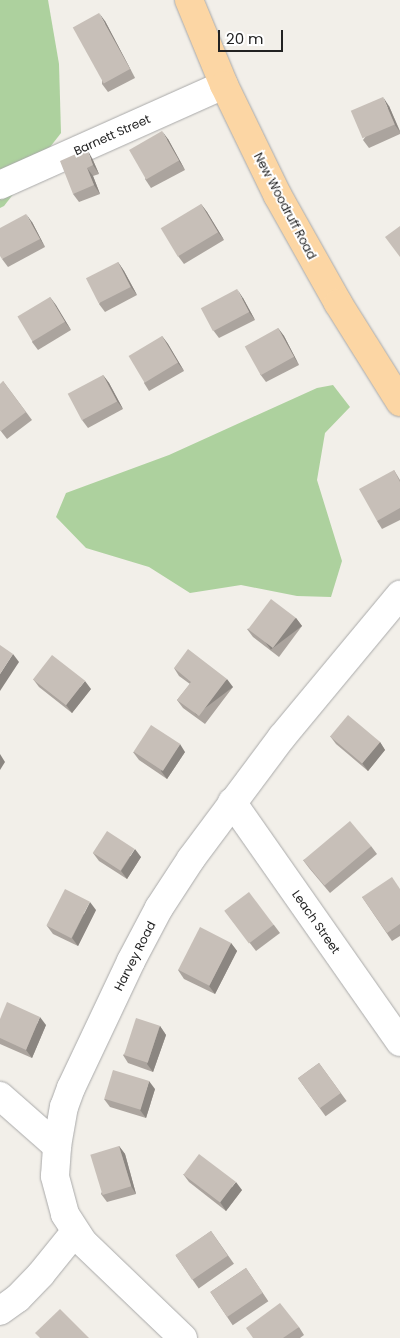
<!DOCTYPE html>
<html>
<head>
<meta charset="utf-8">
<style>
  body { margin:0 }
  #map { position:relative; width:400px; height:1338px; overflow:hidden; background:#f2efe9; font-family:Poppins,sans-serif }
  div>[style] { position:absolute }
  .forest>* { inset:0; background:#add19e }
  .roads { filter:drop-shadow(0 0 1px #a9a9a9) drop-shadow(0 0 1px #a9a9a9) }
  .minor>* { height:28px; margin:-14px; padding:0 14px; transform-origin:14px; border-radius:14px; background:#fff }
  .major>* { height:28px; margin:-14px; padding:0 14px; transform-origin:14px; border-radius:14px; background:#fcd6a4 }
  .wall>* { inset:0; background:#aba49e; transform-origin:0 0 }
  .shaded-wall>* { inset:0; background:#8b8681; transform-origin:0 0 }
  .building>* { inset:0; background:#c7bfb8; transform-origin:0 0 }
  span { translate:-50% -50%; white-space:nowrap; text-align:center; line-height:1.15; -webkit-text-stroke:4px #fff; paint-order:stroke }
  .street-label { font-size:12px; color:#222 }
  .scale { position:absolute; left:218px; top:30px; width:65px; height:22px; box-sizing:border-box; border:2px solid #222; border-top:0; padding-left:6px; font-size:15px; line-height:18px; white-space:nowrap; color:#222; -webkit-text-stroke:4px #fff; paint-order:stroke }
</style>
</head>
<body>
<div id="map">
  <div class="forest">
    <div style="clip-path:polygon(0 0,48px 0,59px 64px,61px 133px,4px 206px,0 208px)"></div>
    <div style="clip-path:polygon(333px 385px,350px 407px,325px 433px,317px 480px,342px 561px,331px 597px,297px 596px,241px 585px,190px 593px,149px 567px,86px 548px,56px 517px,66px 493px,169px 455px,317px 388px)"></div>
  </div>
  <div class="roads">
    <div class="minor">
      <div style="left:0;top:185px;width:245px;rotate:-24.1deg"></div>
      <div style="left:232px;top:802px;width:293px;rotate:55deg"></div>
      <div style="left:0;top:1096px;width:76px;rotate:41.3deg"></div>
      <div style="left:0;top:1311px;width:22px;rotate:-36deg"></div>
      <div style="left:18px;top:1298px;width:33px;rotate:-46deg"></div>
      <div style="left:41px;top:1274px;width:54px;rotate:-51deg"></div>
      <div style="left:183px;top:1338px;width:139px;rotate:-136.2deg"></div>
      <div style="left:83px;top:1242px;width:33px;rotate:-123deg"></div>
      <div style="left:65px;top:1214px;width:39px;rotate:-105deg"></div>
      <div style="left:55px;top:1176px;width:30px;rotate:-86deg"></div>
      <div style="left:57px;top:1146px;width:40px;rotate:-80deg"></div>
      <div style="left:64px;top:1107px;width:20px;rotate:-70deg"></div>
      <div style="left:71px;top:1088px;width:140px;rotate:-64.7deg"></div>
      <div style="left:131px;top:961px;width:60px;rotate:-62.2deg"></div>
      <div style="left:159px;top:908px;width:59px;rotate:-56.9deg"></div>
      <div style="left:191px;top:859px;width:152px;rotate:-53.3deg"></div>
      <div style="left:282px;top:737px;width:185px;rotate:-50.3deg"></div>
    </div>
    <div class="major">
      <div style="left:189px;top:0;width:92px;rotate:67.6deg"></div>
      <div style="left:224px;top:85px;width:123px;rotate:64.1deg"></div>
      <div style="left:278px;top:196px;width:123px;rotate:60.7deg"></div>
      <div style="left:338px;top:303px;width:117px;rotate:57.9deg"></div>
    </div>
  </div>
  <div class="wall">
    <div style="clip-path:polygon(105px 21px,135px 78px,108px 92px,102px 84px)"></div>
    <div style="clip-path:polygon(389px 106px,400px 131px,400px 134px,369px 148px,363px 140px)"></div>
    <div style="clip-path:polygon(168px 139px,185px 170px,151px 188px,145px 179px)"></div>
    <div style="clip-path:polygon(92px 158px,99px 174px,93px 176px,100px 194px,79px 202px,73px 194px)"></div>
    <div style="clip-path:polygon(201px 204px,207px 212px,224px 240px,184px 264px,178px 256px)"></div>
    <div style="clip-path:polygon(32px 222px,45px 247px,8px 267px,2px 259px)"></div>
    <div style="clip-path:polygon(118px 262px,124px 271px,137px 295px,105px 312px,99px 304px)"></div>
    <div style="clip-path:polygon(50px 297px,71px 330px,38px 350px,32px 342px)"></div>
    <div style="clip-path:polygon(243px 298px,255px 320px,219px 338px,213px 330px)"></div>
    <div style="clip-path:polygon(278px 328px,284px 336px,299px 365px,266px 382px,260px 374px)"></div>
    <div style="clip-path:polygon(162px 336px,168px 344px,184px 371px,149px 391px,144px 383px)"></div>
    <div style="clip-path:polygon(103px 375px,109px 383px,123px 409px,88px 428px,82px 420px)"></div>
    <div style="clip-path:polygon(3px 381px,32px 420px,7px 439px,0 430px)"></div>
    <div style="clip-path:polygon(394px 470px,400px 480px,400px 520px,382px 529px,377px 521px)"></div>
    <div style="clip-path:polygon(296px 618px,302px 626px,279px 657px,253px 637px,247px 629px)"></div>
    <div style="clip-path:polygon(174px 668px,233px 687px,205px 724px,183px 708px,177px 700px,190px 684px,179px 676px)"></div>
    <div style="clip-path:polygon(33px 679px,91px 689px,72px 713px,39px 687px)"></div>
    <div style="clip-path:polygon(330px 736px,380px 742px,385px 750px,368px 771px,336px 744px)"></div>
    <div style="clip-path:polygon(133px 752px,185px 752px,167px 779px,139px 760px)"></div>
    <div style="clip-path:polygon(371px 846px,377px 854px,330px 893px,309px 868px,303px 860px)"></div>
    <div style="clip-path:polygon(93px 853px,141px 857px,127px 879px,99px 861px)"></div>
    <div style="clip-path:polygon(400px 889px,400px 936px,392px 941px,362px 897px)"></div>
    <div style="clip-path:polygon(96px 910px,78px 946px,53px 934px,47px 926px)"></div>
    <div style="clip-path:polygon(225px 911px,274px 925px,280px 933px,256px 951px)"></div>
    <div style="clip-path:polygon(231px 943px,237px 951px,215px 994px,184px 979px,178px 970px)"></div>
    <div style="clip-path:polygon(0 1019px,46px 1025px,32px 1058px,0 1044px)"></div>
    <div style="clip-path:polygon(160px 1026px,166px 1035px,153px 1072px,128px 1063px,123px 1055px)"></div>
    <div style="left:319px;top:1063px;width:47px;height:26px;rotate:54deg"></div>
    <div style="clip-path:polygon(155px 1089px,146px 1118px,110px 1107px,104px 1099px)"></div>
    <div style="clip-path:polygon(119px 1146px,125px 1154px,136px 1194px,107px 1202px,101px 1194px)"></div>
    <div style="clip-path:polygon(183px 1174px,242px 1190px,226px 1211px,189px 1182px)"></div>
    <div style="left:211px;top:1231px;width:40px;height:43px;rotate:55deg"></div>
    <div style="left:246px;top:1268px;width:40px;height:43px;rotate:56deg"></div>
    <div style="clip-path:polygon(299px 1327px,304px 1335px,300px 1338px,253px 1338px)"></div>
  </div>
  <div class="shaded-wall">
    <div style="clip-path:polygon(99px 13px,105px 21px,135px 78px,130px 69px)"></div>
    <div style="clip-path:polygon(383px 97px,389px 106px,400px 132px,395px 125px)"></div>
    <div style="clip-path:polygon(162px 131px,168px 139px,185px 170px,179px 161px)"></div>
    <div style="clip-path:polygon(87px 149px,92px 158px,99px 174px,93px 165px)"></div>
    <div style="clip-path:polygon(87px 168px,93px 176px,100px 194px,94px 185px)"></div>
    <div style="clip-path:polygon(201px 204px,207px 212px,224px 240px,218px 232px)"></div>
    <div style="clip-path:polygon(26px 214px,32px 222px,45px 247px,40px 239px)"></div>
    <div style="clip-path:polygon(118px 262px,124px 271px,137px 295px,131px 287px)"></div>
    <div style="clip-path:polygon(237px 289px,243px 298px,255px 320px,249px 312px)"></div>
    <div style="clip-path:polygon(50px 297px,56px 305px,71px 330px,65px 322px)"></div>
    <div style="clip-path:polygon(278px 328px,284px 336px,299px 365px,294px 357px)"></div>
    <div style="clip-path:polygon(162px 336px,168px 344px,184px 371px,178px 363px)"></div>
    <div style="clip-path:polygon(103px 375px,109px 383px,123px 409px,117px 401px)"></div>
    <div style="left:296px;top:618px;width:10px;height:39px;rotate:53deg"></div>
    <div style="clip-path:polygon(13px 654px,19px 662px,0 691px,0 674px)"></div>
    <div style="left:227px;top:679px;width:10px;height:46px;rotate:53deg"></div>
    <div style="clip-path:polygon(85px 681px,91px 689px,72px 713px,66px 705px)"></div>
    <div style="clip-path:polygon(380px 742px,385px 750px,368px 771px,362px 763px)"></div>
    <div style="clip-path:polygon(180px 744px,185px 752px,167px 779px,161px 771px)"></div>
    <div style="clip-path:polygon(0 754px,5px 762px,0 770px)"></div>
    <div style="clip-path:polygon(135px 849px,141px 857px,127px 879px,121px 871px)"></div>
    <div style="clip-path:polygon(90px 902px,96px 910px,78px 946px,72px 938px)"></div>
    <div style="clip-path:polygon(231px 943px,237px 951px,215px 994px,209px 986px)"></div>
    <div style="clip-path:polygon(40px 1017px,46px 1025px,32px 1058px,26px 1050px)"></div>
    <div style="clip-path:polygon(160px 1026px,166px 1035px,153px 1072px,147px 1064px)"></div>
    <div style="clip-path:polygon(149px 1081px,155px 1089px,146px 1118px,140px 1110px)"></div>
    <div style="clip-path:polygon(119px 1146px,125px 1154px,136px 1194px,131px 1186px)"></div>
    <div style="clip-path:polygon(236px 1182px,242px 1190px,226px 1211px,220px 1202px)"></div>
  </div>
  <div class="building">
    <div style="left:99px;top:13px;width:64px;height:30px;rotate:61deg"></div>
    <div style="left:383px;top:97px;width:30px;height:35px;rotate:67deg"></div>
    <div style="left:162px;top:131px;width:34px;height:38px;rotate:60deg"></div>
    <div style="clip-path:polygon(87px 149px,93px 165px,87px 168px,94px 185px,73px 194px,60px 161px)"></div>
    <div style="left:201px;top:204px;width:33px;height:47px;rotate:59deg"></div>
    <div style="clip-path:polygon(26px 214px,40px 239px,2px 259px,0 256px,0 228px)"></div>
    <div style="clip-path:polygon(400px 226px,400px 257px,385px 237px)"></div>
    <div style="left:118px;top:262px;width:28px;height:36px;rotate:63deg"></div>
    <div style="left:237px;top:289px;width:26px;height:41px;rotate:62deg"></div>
    <div style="left:50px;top:297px;width:29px;height:38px;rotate:59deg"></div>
    <div style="left:278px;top:328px;width:33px;height:38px;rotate:61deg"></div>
    <div style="left:162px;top:336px;width:31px;height:39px;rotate:59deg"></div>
    <div style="left:103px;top:375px;width:30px;height:40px;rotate:62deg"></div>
    <div style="clip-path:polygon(3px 381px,26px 412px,1px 431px,0 430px,0 384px)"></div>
    <div style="clip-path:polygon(394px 470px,400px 482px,400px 508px,377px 521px,359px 489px)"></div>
    <div style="left:271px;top:599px;width:31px;height:38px;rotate:37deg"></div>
    <div style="clip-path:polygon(0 645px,13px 654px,0 674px)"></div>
    <div style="clip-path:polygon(188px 649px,227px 679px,199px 716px,177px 700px,191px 682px,174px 668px)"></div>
    <div style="left:52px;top:655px;width:42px;height:31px;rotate:38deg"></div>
    <div style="left:348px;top:715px;width:42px;height:28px;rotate:40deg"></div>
    <div style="left:151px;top:725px;width:35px;height:32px;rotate:33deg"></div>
    <div style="left:350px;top:821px;width:33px;height:61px;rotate:50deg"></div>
    <div style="left:107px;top:831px;width:33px;height:26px;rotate:33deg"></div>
    <div style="clip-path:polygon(392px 877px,400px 889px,400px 924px,387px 933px,362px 897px)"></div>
    <div style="left:65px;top:889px;width:28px;height:41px;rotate:27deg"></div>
    <div style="left:249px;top:892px;width:41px;height:31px;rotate:53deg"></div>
    <div style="left:200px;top:927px;width:35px;height:48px;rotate:27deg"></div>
    <div style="clip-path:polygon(7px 1002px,40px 1017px,26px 1050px,0 1038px,0 1019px)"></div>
    <div style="left:136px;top:1018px;width:25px;height:39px;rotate:18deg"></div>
    <div style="left:319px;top:1063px;width:37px;height:26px;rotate:54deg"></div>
    <div style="left:113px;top:1070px;width:38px;height:30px;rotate:17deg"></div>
    <div style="left:119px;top:1146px;width:42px;height:30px;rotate:73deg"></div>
    <div style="left:199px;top:1154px;width:46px;height:26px;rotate:37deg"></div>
    <div style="left:211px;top:1231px;width:30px;height:43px;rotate:56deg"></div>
    <div style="left:246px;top:1268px;width:30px;height:43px;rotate:56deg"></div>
    <div style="clip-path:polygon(280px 1303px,299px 1327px,283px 1338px,253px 1338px,246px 1328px)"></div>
    <div style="clip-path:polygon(60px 1309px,89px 1338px,40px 1338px,35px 1333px)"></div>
  </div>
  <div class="street-label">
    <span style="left:112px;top:135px;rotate:-24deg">Barnett Street</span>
    <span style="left:285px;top:206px;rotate:62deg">New Woodruff Road</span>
    <span style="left:316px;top:922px;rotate:55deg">Leach Street</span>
    <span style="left:135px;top:956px;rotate:-63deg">Harvey Road</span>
  </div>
  <div class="scale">20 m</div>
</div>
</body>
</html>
